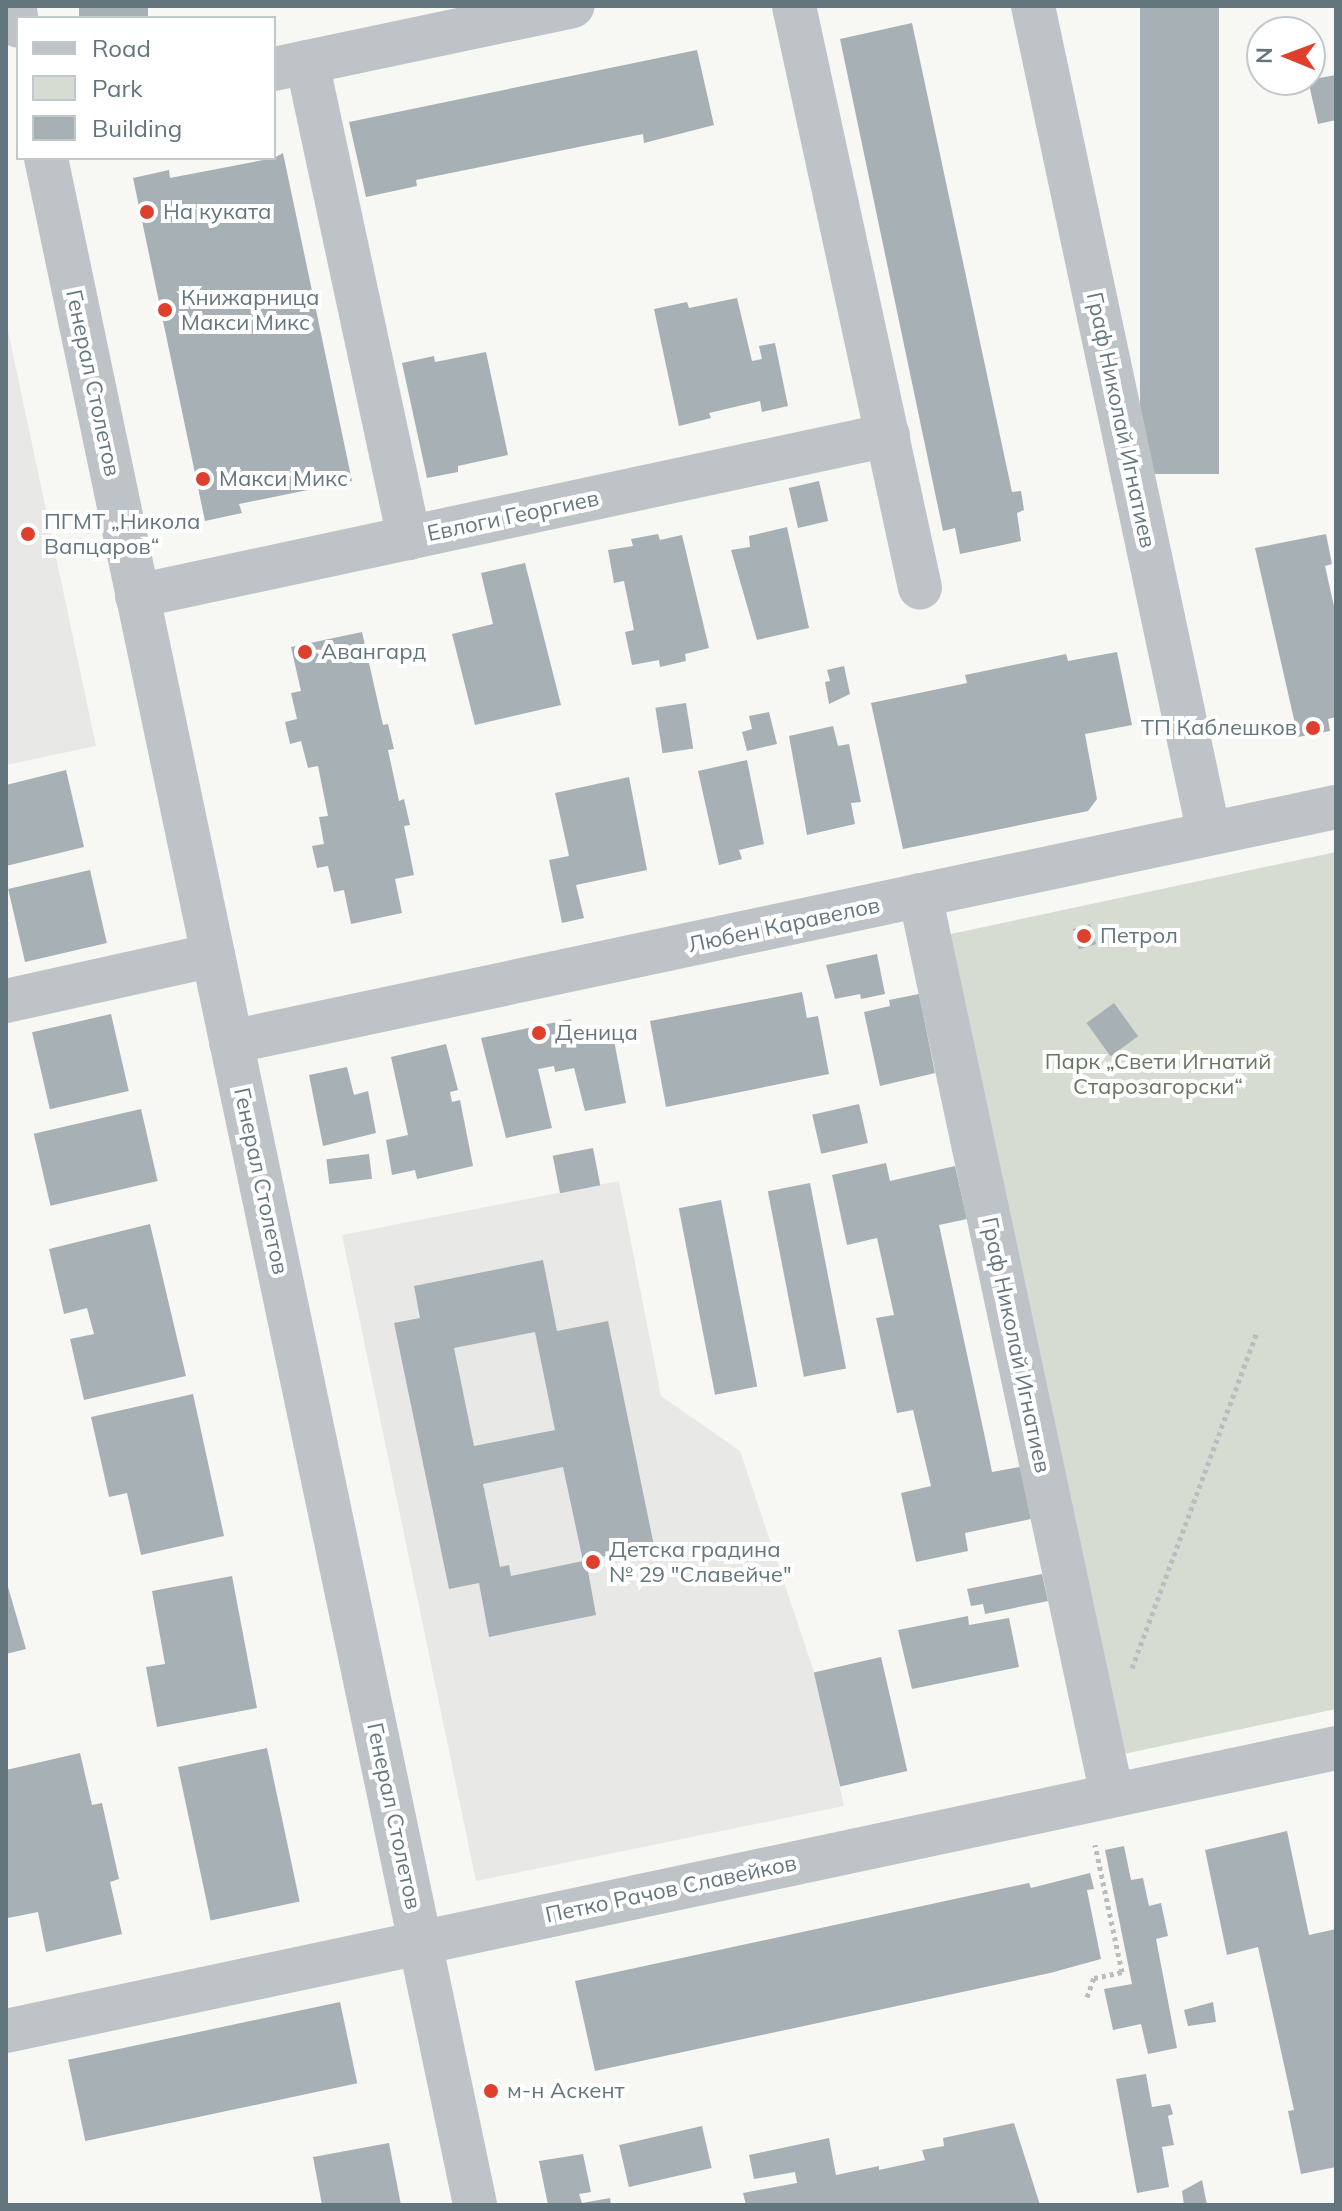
<!DOCTYPE html>
<meta charset="utf-8">
<style>
body{margin:0}
#map{position:relative;width:1342px;height:2211px;overflow:hidden;background:#f7f7f4;font-family:Mulish,sans-serif}
div>[style]{position:absolute}
[style*='--x']{left:calc(var(--x)*1px);top:calc(var(--y)*1px);width:calc(var(--w)*1px);rotate:calc(var(--a)*1deg)}
.built>*{inset:0;background:#e8e8e7}
.green>*{inset:0;background:#d7dcd3}
.building>*{inset:0;background:#a7b1b5;transform-origin:0 0}
.path>*{height:5px;margin-top:-2.5px;transform-origin:0;background:repeating-linear-gradient(90deg,#babdbf 0 4px,transparent 0 8px)}
.minor>*{height:44px;margin:-22px;padding:0 22px;transform-origin:22px;border-radius:22px;background:#bdc3c6}
.dots>*{width:22px;height:22px;translate:-50% -50%;box-sizing:border-box;border:4px solid #fff;border-radius:50%}
span{translate:-50% -50%;white-space:nowrap;text-align:center;line-height:1.15;-webkit-text-stroke:8px #fff;paint-order:stroke}
.poi-label{font-size:22px;color:#63767e}
.left{translate:0 -50%;text-align:left}
.right{translate:-100% -50%;text-align:right}
.street-label{font-size:22px;color:#63767e}
.park-label{font-size:22px;color:#687661}
.frame{position:absolute;inset:0;border:8px solid #63767e;pointer-events:none}
.legend{position:absolute;left:16px;top:16px;width:260px;height:144px;box-sizing:border-box;background:#fff;border:2px solid #c1c8cb;margin:0;padding:10px 14px;list-style:none;font-size:24px;color:#63767e}
.legend li{display:flex;align-items:center;gap:16px;height:40px}
.legend b{width:40px;border:2px solid #c1c8cb}
.north{position:absolute;left:1246px;top:16px;width:80px;height:80px;box-sizing:border-box;background:#fff;border:2px solid #c1c8cb;border-radius:50%;rotate:271deg;font-size:22px;font-weight:700;line-height:32px;text-align:center;color:#63767e}
.north::after{content:'';display:block;margin:auto;width:28px;height:36px;background:#de402d;clip-path:polygon(50% 0,100% 100%,50% 72%,0 100%)}
</style>
<div id="map">
<div class="built">
<i style="clip-path:polygon(6px 321px,96px 746px,6px 765px)"></i>
<i style="clip-path:polygon(619px 1181px,661px 1396px,740px 1451px,814px 1672px,844px 1806px,476px 1881px,342px 1235px)"></i>
</div>
<div class="green">
<i style="clip-path:polygon(1336px 852px,1336px 1709px,1119px 1755px,946px 935px)"></i>
</div>
<div class="building">
<i style="left:79px;top:6px;width:69px;height:12px"></i>
<i style="left:1140px;top:6px;width:79px;height:468px"></i>
<i style="clip-path:polygon(912px 23px,1012px 492px,1021px 491px,1024px 510px,1017px 513px,1021px 541px,960px 554px,955px 528px,943px 531px,840px 39px)"></i>
<i style="clip-path:polygon(697px 50px,714px 125px,644px 143px,643px 134px,416px 180px,417px 186px,366px 197px,349px 122px)"></i>
<i style="clip-path:polygon(1336px 75px,1336px 120px,1318px 124px,1308px 80px)"></i>
<i style="clip-path:polygon(283px 153px,352px 481px,239px 504px,242px 513px,205px 521px,133px 178px,169px 170px,170px 178px,274px 158px)"></i>
<i style="clip-path:polygon(737px 298px,752px 361px,762px 359px,759px 346px,775px 343px,788px 406px,762px 412px,760px 401px,709px 413px,711px 418px,679px 426px,654px 309px,687px 302px,689px 308px)"></i>
<i style="clip-path:polygon(486px 352px,508px 455px,458px 466px,458px 472px,427px 478px,402px 363px,434px 356px,435px 362px)"></i>
<i style="left:819px;top:481px;width:41px;height:31px;rotate:77deg"></i>
<i style="clip-path:polygon(787px 527px,809px 628px,757px 640px,731px 550px,750px 547px,749px 536px)"></i>
<i style="clip-path:polygon(658px 534px,660px 540px,682px 535px,709px 648px,685px 654px,686px 661px,660px 667px,659px 660px,632px 665px,625px 632px,634px 630px,624px 581px,614px 583px,608px 550px,633px 546px,631px 539px)"></i>
<i style="clip-path:polygon(1326px 534px,1332px 564px,1325px 566px,1336px 615px,1336px 717px,1328px 719px,1330px 731px,1298px 737px,1255px 548px)"></i>
<i style="clip-path:polygon(525px 563px,561px 705px,475px 725px,452px 634px,493px 624px,481px 573px)"></i>
<i style="clip-path:polygon(362px 632px,383px 725px,388px 724px,394px 749px,388px 750px,399px 801px,404px 799px,410px 825px,404px 826px,414px 875px,395px 879px,402px 913px,351px 924px,344px 890px,334px 892px,328px 866px,317px 868px,312px 846px,324px 844px,319px 817px,328px 816px,318px 766px,308px 768px,301px 741px,290px 744px,285px 722px,297px 719px,291px 693px,301px 691px,291px 647px)"></i>
<i style="clip-path:polygon(1117px 652px,1132px 725px,1085px 734px,1097px 799px,1088px 811px,903px 849px,871px 703px,967px 683px,965px 675px,1066px 654px,1068px 661px)"></i>
<i style="clip-path:polygon(844px 666px,850px 694px,829px 704px,825px 682px,830px 681px,827px 670px)"></i>
<i style="left:686px;top:703px;width:46px;height:31px;rotate:81deg"></i>
<i style="clip-path:polygon(769px 712px,777px 744px,747px 751px,742px 732px,752px 729px,749px 716px)"></i>
<i style="clip-path:polygon(833px 726px,838px 746px,849px 744px,861px 802px,851px 803px,855px 824px,807px 835px,789px 736px)"></i>
<i style="clip-path:polygon(747px 760px,764px 844px,739px 850px,742px 859px,719px 865px,698px 771px)"></i>
<i style="clip-path:polygon(66px 770px,84px 847px,6px 866px,6px 785px)"></i>
<i style="clip-path:polygon(629px 777px,647px 870px,576px 885px,584px 918px,562px 923px,549px 860px,569px 856px,555px 793px)"></i>
<i style="left:90px;top:870px;width:75px;height:84px;rotate:77deg"></i>
<i style="left:1090px;top:924px;width:21px;height:18px;rotate:73deg"></i>
<i style="clip-path:polygon(877px 954px,885px 994px,861px 999px,860px 994px,835px 999px,826px 965px)"></i>
<i style="clip-path:polygon(802px 992px,807px 1018px,818px 1016px,829px 1074px,666px 1107px,650px 1021px)"></i>
<i style="clip-path:polygon(919px 994px,935px 1073px,880px 1086px,864px 1012px,890px 1006px,889px 1000px)"></i>
<i style="left:1114px;top:1003px;width:41px;height:34px;rotate:54deg"></i>
<i style="left:111px;top:1014px;width:79px;height:81px;rotate:77deg"></i>
<i style="clip-path:polygon(571px 1019px,576px 1040px,612px 1030px,626px 1103px,585px 1111px,574px 1068px,555px 1072px,554px 1066px,538px 1069px,552px 1128px,506px 1138px,481px 1038px)"></i>
<i style="clip-path:polygon(446px 1044px,458px 1090px,450px 1092px,452px 1102px,460px 1100px,473px 1166px,417px 1179px,415px 1170px,392px 1175px,386px 1140px,408px 1135px,391px 1057px)"></i>
<i style="clip-path:polygon(347px 1067px,354px 1095px,368px 1091px,376px 1133px,323px 1146px,309px 1075px)"></i>
<i style="left:859px;top:1104px;width:40px;height:48px;rotate:77deg"></i>
<i style="left:141px;top:1109px;width:74px;height:110px;rotate:77deg"></i>
<i style="left:593px;top:1148px;width:38px;height:41px;rotate:79deg"></i>
<i style="left:369px;top:1154px;width:25px;height:43px;rotate:83deg"></i>
<i style="clip-path:polygon(886px 1163px,890px 1181px,955px 1166px,967px 1219px,939px 1225px,984px 1433px,992px 1472px,1020px 1467px,1031px 1519px,965px 1533px,968px 1551px,916px 1562px,901px 1493px,931px 1486px,913px 1410px,897px 1413px,876px 1318px,894px 1315px,877px 1238px,847px 1245px,832px 1175px)"></i>
<i style="left:810px;top:1183px;width:189px;height:43px;rotate:79deg"></i>
<i style="left:721px;top:1200px;width:190px;height:43px;rotate:79deg"></i>
<i style="clip-path:polygon(150px 1224px,186px 1376px,84px 1400px,70px 1339px,94px 1334px,87px 1308px,64px 1314px,49px 1249px)"></i>
<i style="clip-path:polygon(evenodd,543px 1260px,557px 1331px,608px 1321px,654px 1546px,586px 1560px,596px 1615px,489px 1637px,479px 1583px,449px 1589px,394px 1323px,420px 1318px,414px 1286px,543px 1260px,535px 1332px,555px 1430px,474px 1446px,454px 1348px,535px 1332px,543px 1260px,563px 1467px,583px 1561px,511px 1576px,509px 1565px,500px 1567px,483px 1484px,563px 1467px)"></i>
<i style="clip-path:polygon(193px 1394px,224px 1536px,141px 1555px,127px 1493px,109px 1497px,91px 1417px)"></i>
<i style="clip-path:polygon(1042px 1574px,1048px 1601px,985px 1614px,983px 1604px,971px 1606px,967px 1589px)"></i>
<i style="clip-path:polygon(232px 1576px,257px 1708px,157px 1727px,146px 1667px,165px 1664px,152px 1591px)"></i>
<i style="clip-path:polygon(6px 1580px,26px 1649px,6px 1654px)"></i>
<i style="clip-path:polygon(968px 1616px,969px 1625px,1009px 1618px,1019px 1667px,912px 1689px,898px 1630px)"></i>
<i style="left:881px;top:1657px;width:117px;height:69px;rotate:77deg"></i>
<i style="left:267px;top:1748px;width:157px;height:91px;rotate:78deg"></i>
<i style="clip-path:polygon(80px 1753px,92px 1805px,102px 1803px,119px 1879px,110px 1882px,122px 1934px,46px 1952px,38px 1912px,8px 1918px,6px 1907px,6px 1770px)"></i>
<i style="clip-path:polygon(1287px 1831px,1309px 1935px,1336px 1929px,1336px 2167px,1301px 2174px,1288px 2111px,1294px 2110px,1258px 1947px,1227px 1955px,1205px 1850px)"></i>
<i style="clip-path:polygon(1124px 1846px,1131px 1880px,1143px 1878px,1149px 1906px,1161px 1903px,1168px 1936px,1156px 1939px,1177px 2048px,1148px 2054px,1141px 2024px,1113px 2030px,1104px 1989px,1132px 1984px,1105px 1850px)"></i>
<i style="clip-path:polygon(1090px 1873px,1094px 1889px,1087px 1890px,1101px 1959px,1050px 1973px,595px 2071px,575px 1981px,1029px 1883px,1031px 1888px)"></i>
<i style="left:340px;top:2002px;width:83px;height:278px;rotate:78deg"></i>
<i style="clip-path:polygon(1213px 2002px,1216px 2022px,1188px 2026px,1184px 2010px)"></i>
<i style="clip-path:polygon(1146px 2074px,1152px 2107px,1170px 2104px,1173px 2114px,1168px 2116px,1174px 2145px,1162px 2147px,1169px 2187px,1137px 2193px,1116px 2079px)"></i>
<i style="clip-path:polygon(1014px 2123px,1040px 2205px,746px 2205px,743px 2193px,797px 2183px,795px 2172px,754px 2179px,749px 2155px,829px 2138px,836px 2175px,879px 2166px,879px 2170px,925px 2160px,922px 2150px,944px 2146px,943px 2138px)"></i>
<i style="left:702px;top:2126px;width:43px;height:85px;rotate:77deg"></i>
<i style="clip-path:polygon(389px 2143px,401px 2205px,322px 2205px,313px 2157px)"></i>
<i style="clip-path:polygon(583px 2154px,591px 2192px,579px 2194px,582px 2203px,610px 2198px,611px 2205px,548px 2205px,539px 2161px)"></i>
<i style="clip-path:polygon(1202px 2180px,1207px 2205px,1184px 2205px,1182px 2191px)"></i>
</div>
<div class="path">
<i style="--x:1132;--y:1668;--w:359;--a:-69.6"></i>
<i style="--x:1087;--y:1997;--w:20;--a:-70"></i>
<i style="--x:1094;--y:1978;--w:29;--a:-12"></i>
<i style="--x:1122;--y:1972;--w:130;--a:-102"></i>
</div>
<div class="minor">
<i style="--x:14;--y:6;--w:20;--a:79"></i>
<i style="--x:794;--y:6;--w:595;--a:77.78"></i>
<i style="--x:1033;--y:6;--w:846;--a:78"></i>
<i style="--x:307;--y:62;--w:487;--a:77.9"></i>
<i style="--x:274;--y:69;--w:305;--a:-11.9"></i>
<i style="--x:46;--y:158;--w:2091;--a:78.16"></i>
<i style="--x:137;--y:596;--w:768;--a:-12.1"></i>
<i style="--x:920;--y:895;--w:920;--a:77.96"></i>
<i style="--x:6;--y:1001;--w:212;--a:-12.5"></i>
<i style="--x:231;--y:1042;--w:1130;--a:-12.01"></i>
<i style="--x:6;--y:2031;--w:1360;--a:-12.01"></i>
</div>
<div class="dots">
<i style="left:147px;top:212px;background:#de402d"></i>
<i style="left:165px;top:310px;background:#de402d"></i>
<i style="left:203px;top:479px;background:#de402d"></i>
<i style="left:28px;top:534px;background:#de402d"></i>
<i style="left:305px;top:652px;background:#de402d"></i>
<i style="left:1313px;top:728px;background:#de402d"></i>
<i style="left:1084px;top:936px;background:#de402d"></i>
<i style="left:539px;top:1033px;background:#de402d"></i>
<i style="left:593px;top:1562px;background:#de402d"></i>
<i style="left:491px;top:2091px;background:#de402d"></i>
</div>
<div class="poi-label">
<span class="left" style="left:163px;top:212px">На куката</span>
<span class="left" style="left:181px;top:310px">Книжарница<br>Макси Микс</span>
<span class="left" style="left:219px;top:479px">Макси Микс</span>
<span class="left" style="left:44px;top:534px">ПГМТ „Никола<br>Вапцаров“</span>
<span class="left" style="left:321px;top:652px">Авангард</span>
<span class="right" style="left:1297px;top:728px">ТП Каблешков</span>
<span class="left" style="left:1100px;top:936px">Петрол</span>
<span class="left" style="left:555px;top:1033px">Деница</span>
<span class="left" style="left:609px;top:1562px">Детска градина<br>№ 29 "Славейче"</span>
<span class="left" style="left:507px;top:2091px">м-н Аскент</span>
</div>
<div class="street-label">
<span style="left:93px;top:383px;rotate:78deg">Генерал Столетов</span>
<span style="left:1121px;top:420px;rotate:78deg">Граф Николай Игнатиев</span>
<span style="left:513px;top:516px;rotate:-12deg">Евлоги Георгиев</span>
<span style="left:784px;top:925px;rotate:-12deg">Любен Каравелов</span>
<span style="left:261px;top:1181px;rotate:78deg">Генерал Столетов</span>
<span style="left:1016px;top:1345px;rotate:78deg">Граф Николай Игнатиев</span>
<span style="left:394px;top:1816px;rotate:78deg">Генерал Столетов</span>
<span style="left:671px;top:1889px;rotate:-12deg">Петко Рачов Славейков</span>
</div>
<div class="park-label">
<span style="left:1158px;top:1074px">Парк „Свети Игнатий<br>Старозагорски“</span>
</div>
<div class="frame"></div>
<ul class="legend">
<li><b style="height:10px;background:#bdc3c6"></b>Road</li>
<li><b style="height:22px;background:#d7dcd3"></b>Park</li>
<li><b style="height:22px;background:#a7b1b5"></b>Building</li>
</ul>
<div class="north">N</div>
</div>
